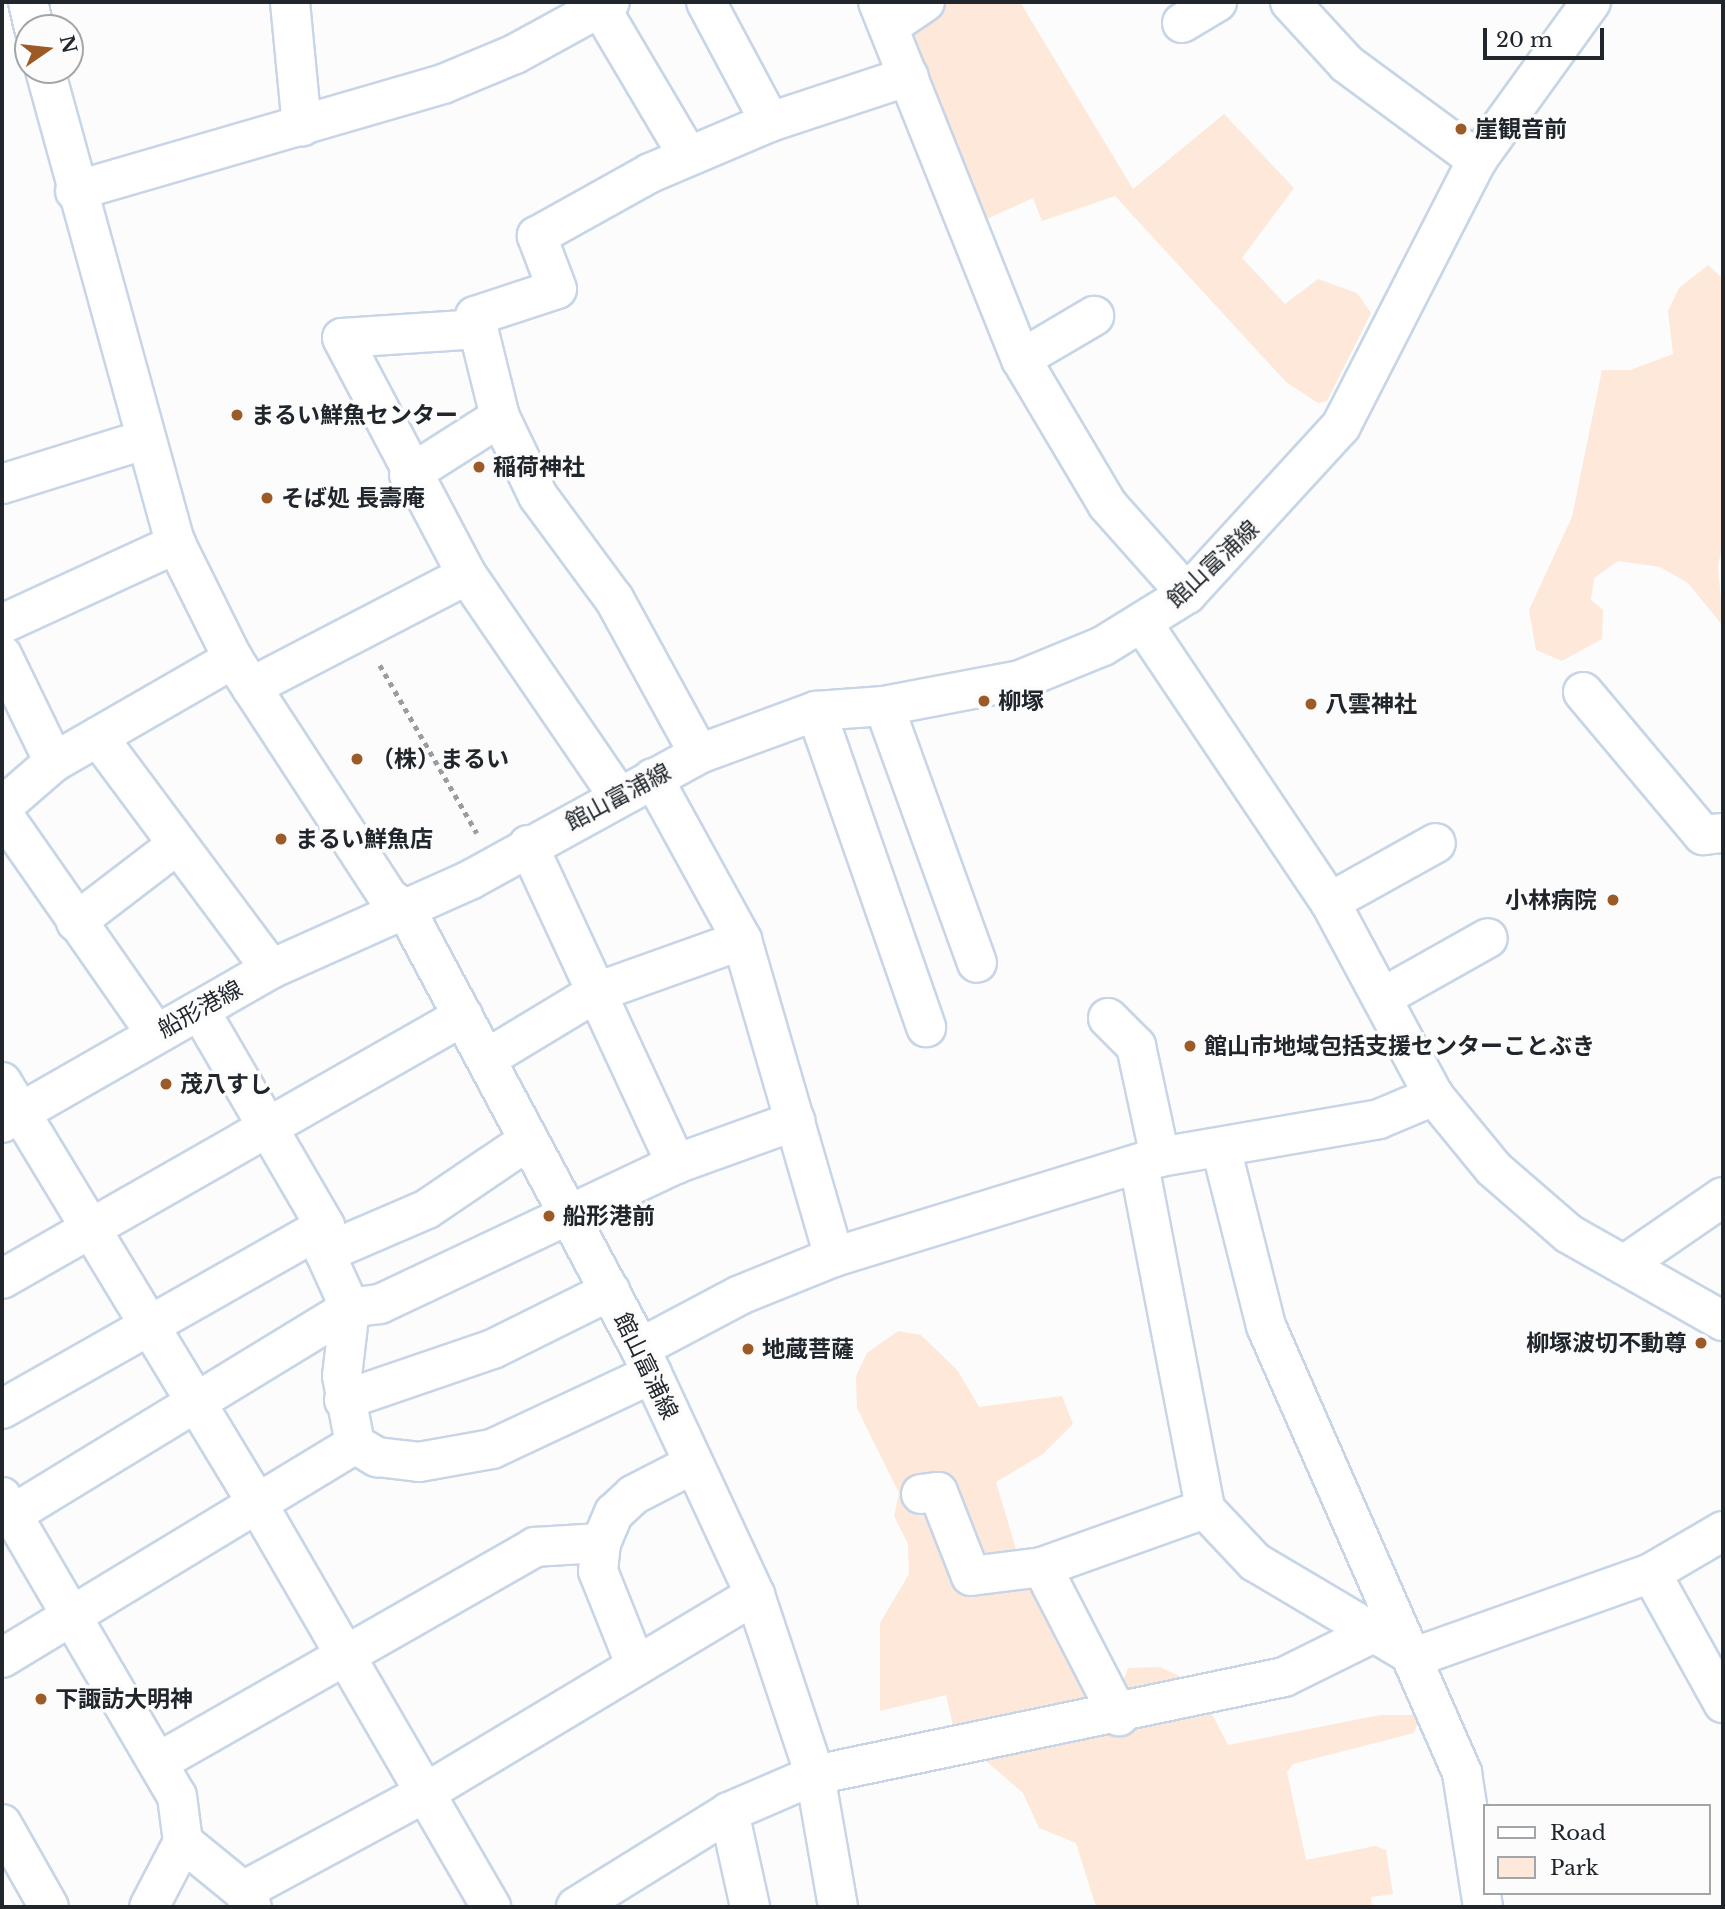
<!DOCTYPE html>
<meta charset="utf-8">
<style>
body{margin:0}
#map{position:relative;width:1725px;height:1909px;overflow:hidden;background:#fbfcfb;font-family:"Libre Baskerville","Noto Sans JP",serif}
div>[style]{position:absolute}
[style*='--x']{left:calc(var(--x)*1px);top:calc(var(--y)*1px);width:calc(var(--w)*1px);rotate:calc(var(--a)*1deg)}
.green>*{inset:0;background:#fee8da}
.path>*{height:4.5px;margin-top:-2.25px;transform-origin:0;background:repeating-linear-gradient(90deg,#9a9d9f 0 5px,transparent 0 10px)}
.roads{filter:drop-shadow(2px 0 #c7d5e7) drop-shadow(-2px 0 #c7d5e7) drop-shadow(0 2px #c7d5e7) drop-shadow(0 -2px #c7d5e7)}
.minor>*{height:38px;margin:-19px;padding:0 19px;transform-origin:19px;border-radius:19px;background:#fff}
.major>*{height:38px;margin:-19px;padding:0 19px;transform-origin:19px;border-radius:19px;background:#fff}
.dots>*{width:19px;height:19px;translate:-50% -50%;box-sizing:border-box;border:4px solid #fbfcfb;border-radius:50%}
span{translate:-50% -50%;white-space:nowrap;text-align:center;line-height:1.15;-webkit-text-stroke:7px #fbfcfb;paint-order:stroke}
.poi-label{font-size:23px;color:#20262c;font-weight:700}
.left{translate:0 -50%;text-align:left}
.right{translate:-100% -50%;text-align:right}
.street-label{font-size:23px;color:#20262c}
.frame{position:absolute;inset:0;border:4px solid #20262c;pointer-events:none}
.legend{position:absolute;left:1483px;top:1804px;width:228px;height:91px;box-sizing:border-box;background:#fbfcfb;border:2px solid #a3a6a8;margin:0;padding:9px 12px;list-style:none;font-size:21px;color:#20262c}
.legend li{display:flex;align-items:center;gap:14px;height:35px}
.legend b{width:35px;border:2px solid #a3a6a8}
.north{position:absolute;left:14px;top:14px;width:70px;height:70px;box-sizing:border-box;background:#fbfcfb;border:2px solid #a3a6a8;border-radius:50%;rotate:76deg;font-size:19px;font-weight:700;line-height:28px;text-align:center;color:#20262c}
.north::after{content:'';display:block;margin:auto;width:24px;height:32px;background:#9c5a27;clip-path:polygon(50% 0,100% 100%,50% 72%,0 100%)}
.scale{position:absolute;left:1483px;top:28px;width:121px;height:32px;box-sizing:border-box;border:4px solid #20262c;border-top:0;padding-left:9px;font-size:21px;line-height:24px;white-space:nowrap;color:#20262c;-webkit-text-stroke:5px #fbfcfb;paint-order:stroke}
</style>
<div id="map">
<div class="green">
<i style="clip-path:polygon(942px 2px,1020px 2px,1133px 189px,1224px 114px,1294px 188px,1242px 258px,1285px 304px,1318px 279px,1357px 293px,1371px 313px,1327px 401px,1318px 403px,1286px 382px,1115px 196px,1042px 221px,1033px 198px,980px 222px,902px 30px)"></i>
<i style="clip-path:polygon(1708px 265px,1723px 279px,1723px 542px,1718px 566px,1723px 626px,1688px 583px,1660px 567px,1618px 561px,1594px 578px,1591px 600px,1603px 610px,1602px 639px,1562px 661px,1536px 650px,1529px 610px,1572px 517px,1602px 370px,1630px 370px,1673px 354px,1668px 311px,1679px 288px)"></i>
<i style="clip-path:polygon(898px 1331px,921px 1335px,958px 1371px,979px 1407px,1062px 1396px,1073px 1424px,1043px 1454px,996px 1482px,1016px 1549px,1062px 1624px,1122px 1685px,1128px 1668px,1160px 1667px,1196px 1684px,1228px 1745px,1380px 1715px,1421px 1715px,1414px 1733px,1293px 1764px,1287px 1772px,1306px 1860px,1375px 1846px,1386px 1850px,1393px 1894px,1371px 1897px,1372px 1907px,1096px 1907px,1076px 1843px,1039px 1828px,1023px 1793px,955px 1734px,946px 1695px,880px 1711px,880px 1623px,909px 1574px,908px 1544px,894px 1516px,899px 1493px,857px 1408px,856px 1376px,867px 1353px)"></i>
</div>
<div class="path">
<i style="--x:380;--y:665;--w:194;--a:60"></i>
</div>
<div class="roads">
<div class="minor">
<i style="--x:28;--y:2;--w:27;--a:77"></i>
<i style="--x:290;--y:2;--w:125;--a:84.5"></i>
<i style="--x:597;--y:2;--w:177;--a:59.4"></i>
<i style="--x:706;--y:2;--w:136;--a:61.9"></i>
<i style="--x:878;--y:2;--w:385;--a:68.2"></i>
<i style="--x:1021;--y:359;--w:169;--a:59.3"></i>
<i style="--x:1107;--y:504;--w:120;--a:48.4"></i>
<i style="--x:1290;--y:2;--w:84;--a:47.4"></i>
<i style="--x:1347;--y:64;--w:162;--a:36.4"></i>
<i style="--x:1182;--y:23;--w:41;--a:-31"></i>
<i style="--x:891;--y:25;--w:41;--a:-34.1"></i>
<i style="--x:45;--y:70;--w:492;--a:74.6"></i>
<i style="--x:176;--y:544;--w:128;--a:63.6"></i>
<i style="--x:233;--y:659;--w:284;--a:56.9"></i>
<i style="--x:388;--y:897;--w:22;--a:36"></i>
<i style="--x:75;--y:191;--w:383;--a:-16.2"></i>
<i style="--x:443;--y:84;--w:78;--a:-22.6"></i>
<i style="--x:515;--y:54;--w:108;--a:-28.7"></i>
<i style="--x:479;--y:329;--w:137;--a:176.2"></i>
<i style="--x:342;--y:338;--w:268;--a:62.2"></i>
<i style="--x:467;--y:575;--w:269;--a:55.6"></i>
<i style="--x:1021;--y:359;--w:85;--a:-30.5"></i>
<i style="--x:409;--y:475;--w:108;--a:-32.5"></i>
<i style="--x:2;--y:484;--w:148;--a:-17.3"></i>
<i style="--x:2;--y:624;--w:192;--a:-24.7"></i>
<i style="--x:1143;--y:624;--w:335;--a:56.1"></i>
<i style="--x:1330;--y:902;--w:220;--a:61.8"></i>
<i style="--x:1434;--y:1096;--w:94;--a:50.6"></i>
<i style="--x:1494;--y:1169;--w:99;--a:40.9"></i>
<i style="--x:1569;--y:1234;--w:177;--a:29.5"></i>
<i style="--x:2;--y:655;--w:119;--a:64.1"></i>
<i style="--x:251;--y:687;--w:243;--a:-27.4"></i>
<i style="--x:1583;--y:692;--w:187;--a:50"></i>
<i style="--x:1703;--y:835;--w:20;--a:-6"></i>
<i style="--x:884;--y:706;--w:273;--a:70.1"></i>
<i style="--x:816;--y:711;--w:335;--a:70.8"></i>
<i style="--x:98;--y:737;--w:289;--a:53.3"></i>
<i style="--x:699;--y:754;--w:177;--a:-118.7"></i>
<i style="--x:614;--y:599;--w:128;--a:-126.4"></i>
<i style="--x:538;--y:496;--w:88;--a:-115.7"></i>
<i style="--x:500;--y:417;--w:104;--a:-103.9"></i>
<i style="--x:475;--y:316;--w:86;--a:-18.2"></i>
<i style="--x:557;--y:289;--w:57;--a:-110.7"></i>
<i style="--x:537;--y:236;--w:129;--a:-29.1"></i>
<i style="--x:650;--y:173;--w:130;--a:-23"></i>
<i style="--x:770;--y:122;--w:146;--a:-18.3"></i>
<i style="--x:653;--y:778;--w:185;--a:61.2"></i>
<i style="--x:742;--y:940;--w:330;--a:73.8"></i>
<i style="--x:2;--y:807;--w:69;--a:-40.9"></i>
<i style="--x:54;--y:762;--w:207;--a:-29.9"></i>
<i style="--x:2;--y:813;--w:269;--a:55.1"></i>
<i style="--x:528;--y:845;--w:352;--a:65.1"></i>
<i style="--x:1330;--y:902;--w:121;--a:-29.1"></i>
<i style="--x:76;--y:922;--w:128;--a:-37.4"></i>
<i style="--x:1383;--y:997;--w:120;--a:-29.3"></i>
<i style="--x:200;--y:1011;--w:249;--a:59.8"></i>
<i style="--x:325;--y:1226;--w:27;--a:90"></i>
<i style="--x:325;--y:1253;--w:60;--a:65.6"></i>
<i style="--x:350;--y:1308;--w:68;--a:96.7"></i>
<i style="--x:342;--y:1376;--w:69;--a:79.2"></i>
<i style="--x:355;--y:1444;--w:26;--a:31"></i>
<i style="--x:377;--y:1457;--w:42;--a:6.8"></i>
<i style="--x:419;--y:1462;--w:74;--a:-10.1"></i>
<i style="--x:492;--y:1449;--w:177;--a:-25.1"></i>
<i style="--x:1108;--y:1018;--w:40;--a:45"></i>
<i style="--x:1136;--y:1046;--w:114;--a:77.8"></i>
<i style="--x:486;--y:1059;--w:130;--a:-31.1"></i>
<i style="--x:597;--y:992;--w:154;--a:-19.7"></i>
<i style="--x:2;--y:1082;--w:492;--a:58.8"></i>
<i style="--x:257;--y:1503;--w:467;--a:59.9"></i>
<i style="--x:1221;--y:1148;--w:184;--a:75.8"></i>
<i style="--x:1266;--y:1326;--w:488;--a:66.3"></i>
<i style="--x:1462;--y:1773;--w:136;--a:81.1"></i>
<i style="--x:1139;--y:1165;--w:350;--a:79.1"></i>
<i style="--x:1205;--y:1509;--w:73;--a:46.7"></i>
<i style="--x:1255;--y:1562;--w:186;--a:30.7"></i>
<i style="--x:1415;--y:1657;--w:251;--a:-19.6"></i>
<i style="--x:1651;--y:1573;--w:83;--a:-30.3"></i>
<i style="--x:325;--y:1253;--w:111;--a:-23.3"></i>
<i style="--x:427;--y:1209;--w:123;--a:-34.1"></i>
<i style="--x:1624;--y:1265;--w:120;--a:-34.5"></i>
<i style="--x:2;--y:1279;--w:531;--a:-29.7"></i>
<i style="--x:640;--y:1348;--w:113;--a:-27.9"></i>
<i style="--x:740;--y:1295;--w:101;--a:-22"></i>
<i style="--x:834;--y:1257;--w:341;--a:-17.1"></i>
<i style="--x:1160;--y:1157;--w:222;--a:-9.8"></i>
<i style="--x:1379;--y:1119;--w:60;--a:-22.7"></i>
<i style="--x:344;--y:1400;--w:157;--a:-18.9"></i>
<i style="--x:493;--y:1349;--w:131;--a:-26.4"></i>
<i style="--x:2;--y:1409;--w:371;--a:-29.5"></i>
<i style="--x:921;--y:1494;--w:17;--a:-7"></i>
<i style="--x:938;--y:1492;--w:90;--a:68.6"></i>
<i style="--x:971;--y:1576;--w:72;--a:-7.2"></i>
<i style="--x:1042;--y:1567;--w:173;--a:-19.6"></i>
<i style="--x:2;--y:1497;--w:346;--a:59.7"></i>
<i style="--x:177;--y:1796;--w:46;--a:82.6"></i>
<i style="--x:183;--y:1842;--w:73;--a:117.6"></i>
<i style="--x:13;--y:1514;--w:395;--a:-31.4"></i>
<i style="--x:350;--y:1308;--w:30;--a:-8"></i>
<i style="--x:380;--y:1304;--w:327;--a:-25.3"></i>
<i style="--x:676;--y:1164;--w:127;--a:-19.9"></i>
<i style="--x:1042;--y:1567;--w:168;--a:62.7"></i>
<i style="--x:1651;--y:1573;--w:149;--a:61"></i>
<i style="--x:2;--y:1658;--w:413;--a:-31.2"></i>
<i style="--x:636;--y:1666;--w:102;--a:-111.8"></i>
<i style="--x:598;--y:1571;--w:28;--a:-84"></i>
<i style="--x:601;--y:1543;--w:33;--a:-67"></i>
<i style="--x:614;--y:1513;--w:26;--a:-43"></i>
<i style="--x:633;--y:1495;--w:68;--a:-27.3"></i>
<i style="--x:162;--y:1760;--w:430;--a:-29.7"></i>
<i style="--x:535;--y:1547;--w:66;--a:-3.5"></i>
<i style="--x:729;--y:1812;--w:97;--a:77.5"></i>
<i style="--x:2;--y:1824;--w:95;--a:60.5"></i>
<i style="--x:183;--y:1842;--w:77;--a:39.2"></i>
<i style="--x:243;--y:1891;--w:18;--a:61"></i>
<i style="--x:243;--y:1891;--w:207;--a:-28.3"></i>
<i style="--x:425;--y:1793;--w:385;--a:-31"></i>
<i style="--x:576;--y:1907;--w:180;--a:-31.8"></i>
<i style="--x:729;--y:1812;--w:94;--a:-23.3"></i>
<i style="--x:815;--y:1775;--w:479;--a:-11.8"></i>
<i style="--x:1284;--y:1677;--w:102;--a:-26.3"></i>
</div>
<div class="major">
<i style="--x:406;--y:910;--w:497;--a:61.9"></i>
<i style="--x:640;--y:1348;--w:272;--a:65"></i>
<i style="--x:755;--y:1595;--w:190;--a:71.6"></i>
<i style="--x:815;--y:1775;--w:134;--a:80.1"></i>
<i style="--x:2;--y:1123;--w:310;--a:-29.8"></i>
<i style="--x:271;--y:969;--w:218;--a:-24.1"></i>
<i style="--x:470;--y:880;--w:261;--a:-28.8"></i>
<i style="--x:699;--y:754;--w:125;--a:-20.2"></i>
<i style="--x:816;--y:711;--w:68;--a:-4.2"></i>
<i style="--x:884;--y:706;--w:138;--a:-10.8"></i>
<i style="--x:1020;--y:680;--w:90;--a:-22.3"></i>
<i style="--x:1103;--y:646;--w:99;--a:-31.8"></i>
<i style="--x:1187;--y:594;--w:228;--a:-47.5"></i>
<i style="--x:1341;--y:426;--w:299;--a:-62.9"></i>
<i style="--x:1477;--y:160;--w:195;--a:-54.2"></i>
</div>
</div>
<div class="dots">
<i style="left:1461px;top:129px;background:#9c5a27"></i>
<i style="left:237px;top:415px;background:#9c5a27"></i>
<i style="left:479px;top:467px;background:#9c5a27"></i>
<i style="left:267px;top:498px;background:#9c5a27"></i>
<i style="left:984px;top:701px;background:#9c5a27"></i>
<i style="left:1311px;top:704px;background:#9c5a27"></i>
<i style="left:357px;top:759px;background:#9c5a27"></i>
<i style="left:281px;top:839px;background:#9c5a27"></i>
<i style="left:1613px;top:900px;background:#9c5a27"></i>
<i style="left:1190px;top:1046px;background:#9c5a27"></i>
<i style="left:166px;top:1084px;background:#9c5a27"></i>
<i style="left:549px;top:1216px;background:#9c5a27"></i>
<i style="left:1701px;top:1343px;background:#9c5a27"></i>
<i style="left:748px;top:1349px;background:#9c5a27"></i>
<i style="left:41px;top:1699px;background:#9c5a27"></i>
</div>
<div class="poi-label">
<span class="left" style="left:1475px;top:129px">崖観音前</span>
<span class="left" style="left:251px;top:415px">まるい鮮魚センター</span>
<span class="left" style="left:493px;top:467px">稲荷神社</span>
<span class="left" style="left:281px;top:498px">そば処 長壽庵</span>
<span class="left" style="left:998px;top:701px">柳塚</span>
<span class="left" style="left:1325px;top:704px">八雲神社</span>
<span class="left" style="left:371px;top:759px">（株）まるい</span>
<span class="left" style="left:295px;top:839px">まるい鮮魚店</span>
<span class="right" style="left:1597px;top:900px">小林病院</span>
<span class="left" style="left:1204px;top:1046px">館山市地域包括支援センターことぶき</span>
<span class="left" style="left:180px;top:1084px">茂八すし</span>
<span class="left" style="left:563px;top:1216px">船形港前</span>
<span class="right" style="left:1687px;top:1343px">柳塚波切不動尊</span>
<span class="left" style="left:762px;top:1349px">地蔵菩薩</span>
<span class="left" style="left:55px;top:1699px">下諏訪大明神</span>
</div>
<div class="street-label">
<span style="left:1213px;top:564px;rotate:-43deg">館山富浦線</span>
<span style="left:618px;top:797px;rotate:-28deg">館山富浦線</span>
<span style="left:200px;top:1009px;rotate:-29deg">船形港線</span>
<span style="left:646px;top:1366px;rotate:64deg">館山富浦線</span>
</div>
<div class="frame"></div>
<ul class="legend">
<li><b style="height:9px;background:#fff"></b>Road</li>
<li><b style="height:19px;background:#fee8da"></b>Park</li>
</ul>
<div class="north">N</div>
<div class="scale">20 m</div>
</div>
